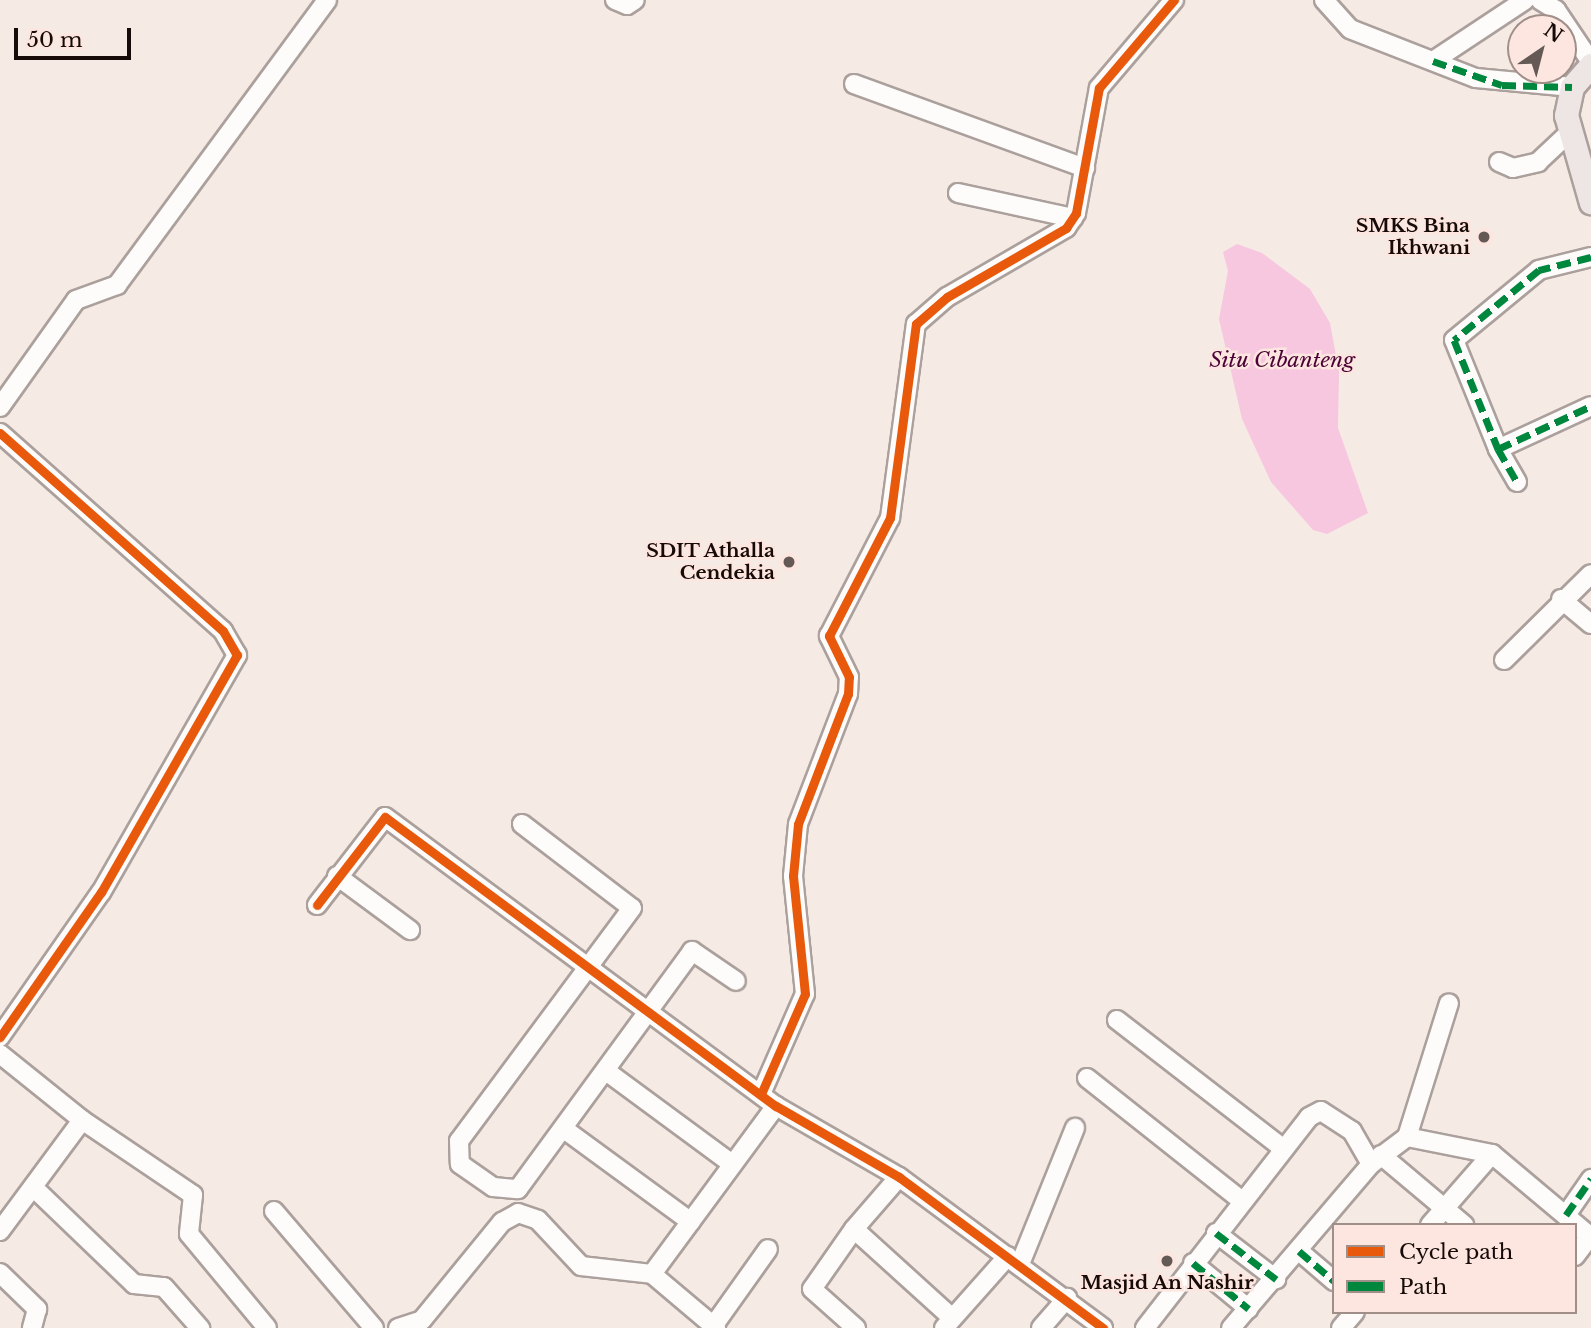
<!DOCTYPE html>
<style>
body{margin:0}
#map{position:relative;width:1591px;height:1328px;overflow:hidden;background:#f6eae5;font-family:"Libre Baskerville",serif}
div>[style]{position:absolute}
[style*='--x']{left:calc(var(--x)*1px);top:calc(var(--y)*1px);width:calc(var(--w)*1px);rotate:calc(var(--a)*1deg)}
.water>*{inset:0;background:#f7c7df}
.roads{filter:drop-shadow(2px 0 #aba09c) drop-shadow(-2px 0 #aba09c) drop-shadow(0 2px #aba09c) drop-shadow(0 -2px #aba09c)}
.minor>*{height:18px;margin:-9px;padding:0 9px;transform-origin:9px;border-radius:9px;background:#fefcfb}
.major>*{height:23px;margin:-11.5px;padding:0 11.5px;transform-origin:11.5px;border-radius:11.5px;background:#eee5e5}
.quiet>*{height:7px;margin-top:-3.5px;transform-origin:0;background:repeating-linear-gradient(90deg,#00873e 0 14px,transparent 0 21px)}
.cycleway>*{height:9px;margin:-4.5px;padding:0 4.5px;transform-origin:4.5px;border-radius:4.5px;background:#e8590c}
.dots>*{width:19px;height:19px;translate:-50% -50%;box-sizing:border-box;border:4px solid #fce6df;border-radius:50%}
span{translate:-50% -50%;white-space:nowrap;text-align:center;line-height:1.15;-webkit-text-stroke:5px #fce6df;paint-order:stroke}
.poi-label{font-size:19px;color:#160b08;font-weight:700}
.right{translate:-100% -50%;text-align:right}
.water-label{font-size:21px;color:#4c0237;font-style:italic}
.legend{position:absolute;left:1332px;top:1223px;width:245px;height:91px;box-sizing:border-box;background:#fce6df;border:2px solid #a08e89;margin:0;padding:9px 12px;list-style:none;font-size:21px;color:#160b08}
.legend li{display:flex;align-items:center;gap:14px;height:35px}
.legend b{width:35px;border:2px solid #a08e89}
.north{position:absolute;left:1507px;top:14px;width:70px;height:70px;box-sizing:border-box;background:#fce6df;border:2px solid #a08e89;border-radius:50%;rotate:35deg;font-size:19px;font-weight:700;line-height:28px;text-align:center;color:#160b08}
.north::after{content:'';display:block;margin:auto;width:24px;height:32px;background:#645955;clip-path:polygon(50% 0,100% 100%,50% 72%,0 100%)}
.scale{position:absolute;left:14px;top:28px;width:117px;height:32px;box-sizing:border-box;border:4px solid #160b08;border-top:0;padding-left:9px;font-size:21px;line-height:24px;white-space:nowrap;color:#160b08;-webkit-text-stroke:5px #fce6df;paint-order:stroke}
</style>
<div id="map">
<div class="water">
<i style="clip-path:polygon(1237px 244px,1262px 253px,1310px 289px,1330px 323px,1339px 372px,1338px 428px,1368px 513px,1327px 534px,1313px 530px,1271px 482px,1242px 419px,1219px 319px,1228px 271px,1223px 252px)"></i>
</div>
<div class="roads">
<div class="minor">
<i style="--x:615;--y:0;--w:13;--a:23"></i>
<i style="--x:627;--y:5;--w:9;--a:-32"></i>
<i style="--x:1324;--y:0;--w:39;--a:48"></i>
<i style="--x:1350;--y:29;--w:135;--a:21.3"></i>
<i style="--x:1476;--y:78;--w:96;--a:5.4"></i>
<i style="--x:1540;--y:0;--w:19;--a:32"></i>
<i style="--x:1556;--y:10;--w:63;--a:56.1"></i>
<i style="--x:1433;--y:61;--w:110;--a:-33.5"></i>
<i style="--x:854;--y:84;--w:246;--a:20"></i>
<i style="--x:1499;--y:162;--w:15;--a:23"></i>
<i style="--x:1513;--y:168;--w:26;--a:-13"></i>
<i style="--x:1538;--y:162;--w:42;--a:-43.1"></i>
<i style="--x:958;--y:193;--w:118;--a:12.3"></i>
<i style="--x:1591;--y:257;--w:54;--a:166"></i>
<i style="--x:1539;--y:270;--w:110;--a:140.5"></i>
<i style="--x:1454;--y:340;--w:118;--a:68"></i>
<i style="--x:1498;--y:449;--w:102;--a:-24.8"></i>
<i style="--x:0;--y:407;--w:131;--a:-54.6"></i>
<i style="--x:76;--y:300;--w:44;--a:-20.1"></i>
<i style="--x:117;--y:285;--w:354;--a:-53.6"></i>
<i style="--x:0;--y:433;--w:298;--a:41.6"></i>
<i style="--x:223;--y:631;--w:28;--a:60"></i>
<i style="--x:237;--y:655;--w:273;--a:119.8"></i>
<i style="--x:101;--y:892;--w:177;--a:124.9"></i>
<i style="--x:1498;--y:449;--w:38;--a:60"></i>
<i style="--x:1561;--y:599;--w:39;--a:40"></i>
<i style="--x:1504;--y:660;--w:122;--a:-44.7"></i>
<i style="--x:522;--y:824;--w:138;--a:37.4"></i>
<i style="--x:632;--y:908;--w:290;--a:126.6"></i>
<i style="--x:459;--y:1141;--w:23;--a:88"></i>
<i style="--x:460;--y:1164;--w:40;--a:34.9"></i>
<i style="--x:493;--y:1187;--w:25;--a:5"></i>
<i style="--x:518;--y:1189;--w:295;--a:-53.8"></i>
<i style="--x:692;--y:951;--w:53;--a:34.3"></i>
<i style="--x:337;--y:876;--w:91;--a:36.5"></i>
<i style="--x:317;--y:905;--w:111;--a:-52.3"></i>
<i style="--x:385;--y:817;--w:486;--a:36.5"></i>
<i style="--x:776;--y:1106;--w:142;--a:30"></i>
<i style="--x:899;--y:1177;--w:254;--a:36.5"></i>
<i style="--x:1117;--y:1020;--w:211;--a:37.7"></i>
<i style="--x:0;--y:1054;--w:105;--a:38.8"></i>
<i style="--x:606;--y:1071;--w:155;--a:36.4"></i>
<i style="--x:1087;--y:1078;--w:198;--a:38.4"></i>
<i style="--x:761;--y:1094;--w:109;--a:-66.3"></i>
<i style="--x:805;--y:994;--w:119;--a:-95.8"></i>
<i style="--x:793;--y:876;--w:52;--a:-84.5"></i>
<i style="--x:798;--y:824;--w:139;--a:-69"></i>
<i style="--x:848;--y:694;--w:17;--a:-87"></i>
<i style="--x:849;--y:677;--w:46;--a:-116"></i>
<i style="--x:829;--y:636;--w:133;--a:-62.7"></i>
<i style="--x:890;--y:518;--w:196;--a:-82.4"></i>
<i style="--x:916;--y:324;--w:41;--a:-41.1"></i>
<i style="--x:947;--y:297;--w:138;--a:-30.1"></i>
<i style="--x:1066;--y:228;--w:18;--a:-56"></i>
<i style="--x:1076;--y:213;--w:127;--a:-79.6"></i>
<i style="--x:1099;--y:88;--w:116;--a:-49.6"></i>
<i style="--x:564;--y:1129;--w:157;--a:36.2"></i>
<i style="--x:1407;--y:1137;--w:140;--a:-72.6"></i>
<i style="--x:1381;--y:1155;--w:109;--a:40.1"></i>
<i style="--x:899;--y:1177;--w:69;--a:130.9"></i>
<i style="--x:854;--y:1229;--w:132;--a:42.2"></i>
<i style="--x:33;--y:1187;--w:140;--a:43.8"></i>
<i style="--x:134;--y:1284;--w:30;--a:6"></i>
<i style="--x:164;--y:1287;--w:55;--a:48.7"></i>
<i style="--x:274;--y:1211;--w:154;--a:49.5"></i>
<i style="--x:1566;--y:1215;--w:44;--a:-55.2"></i>
<i style="--x:1430;--y:1225;--w:94;--a:-48.9"></i>
<i style="--x:854;--y:1229;--w:73;--a:125"></i>
<i style="--x:812;--y:1289;--w:59;--a:41.6"></i>
<i style="--x:0;--y:1231;--w:138;--a:-53.5"></i>
<i style="--x:82;--y:1120;--w:134;--a:34"></i>
<i style="--x:193;--y:1195;--w:39;--a:96"></i>
<i style="--x:189;--y:1234;--w:122;--a:50.3"></i>
<i style="--x:1216;--y:1233;--w:76;--a:37.5"></i>
<i style="--x:1299;--y:1251;--w:46;--a:40.6"></i>
<i style="--x:1575;--y:1256;--w:25;--a:-53"></i>
<i style="--x:1193;--y:1263;--w:72;--a:39.4"></i>
<i style="--x:1020;--y:1264;--w:147;--a:-68"></i>
<i style="--x:0;--y:1273;--w:52;--a:44.2"></i>
<i style="--x:37;--y:1309;--w:20;--a:105"></i>
<i style="--x:652;--y:1274;--w:209;--a:-53.6"></i>
<i style="--x:714;--y:1325;--w:93;--a:-54.6"></i>
<i style="--x:398;--y:1328;--w:25;--a:-18"></i>
<i style="--x:422;--y:1320;--w:127;--a:-50.8"></i>
<i style="--x:502;--y:1222;--w:18;--a:-29"></i>
<i style="--x:518;--y:1213;--w:21;--a:19"></i>
<i style="--x:538;--y:1220;--w:63;--a:46.9"></i>
<i style="--x:581;--y:1266;--w:71;--a:6.4"></i>
<i style="--x:652;--y:1274;--w:84;--a:40.2"></i>
<i style="--x:944;--y:1328;--w:96;--a:-48.4"></i>
<i style="--x:1041;--y:1328;--w:40;--a:-49"></i>
<i style="--x:1145;--y:1328;--w:267;--a:-52.1"></i>
<i style="--x:1309;--y:1117;--w:13;--a:-27"></i>
<i style="--x:1321;--y:1111;--w:37;--a:33"></i>
<i style="--x:1352;--y:1131;--w:38;--a:60"></i>
<i style="--x:1231;--y:1328;--w:216;--a:-49.5"></i>
<i style="--x:1371;--y:1164;--w:45;--a:-36.9"></i>
<i style="--x:1407;--y:1137;--w:87;--a:11.3"></i>
<i style="--x:1492;--y:1154;--w:129;--a:40"></i>
<i style="--x:1341;--y:1328;--w:21;--a:-49"></i>
</div>
<div class="major">
<i style="--x:1591;--y:65;--w:29;--a:131"></i>
<i style="--x:1572;--y:87;--w:29;--a:102"></i>
<i style="--x:1566;--y:115;--w:91;--a:74.1"></i>
</div>
</div>
<div class="quiet">
<i style="--x:1433;--y:61;--w:73;--a:19.2"></i>
<i style="--x:1502;--y:85;--w:70;--a:1.6"></i>
<i style="--x:1591;--y:257;--w:54;--a:166"></i>
<i style="--x:1539;--y:270;--w:110;--a:140.5"></i>
<i style="--x:1454;--y:340;--w:118;--a:68"></i>
<i style="--x:1498;--y:449;--w:102;--a:-24.8"></i>
<i style="--x:1498;--y:449;--w:38;--a:60"></i>
<i style="--x:1566;--y:1215;--w:44;--a:-55.2"></i>
<i style="--x:1216;--y:1233;--w:76;--a:37.5"></i>
<i style="--x:1299;--y:1251;--w:46;--a:40.6"></i>
<i style="--x:1193;--y:1263;--w:72;--a:39.4"></i>
</div>
<div class="cycleway">
<i style="--x:0;--y:433;--w:298;--a:41.6"></i>
<i style="--x:223;--y:631;--w:28;--a:60"></i>
<i style="--x:237;--y:655;--w:273;--a:119.8"></i>
<i style="--x:101;--y:892;--w:177;--a:124.9"></i>
<i style="--x:317;--y:905;--w:111;--a:-52.3"></i>
<i style="--x:385;--y:817;--w:486;--a:36.5"></i>
<i style="--x:776;--y:1106;--w:142;--a:30"></i>
<i style="--x:899;--y:1177;--w:254;--a:36.5"></i>
<i style="--x:761;--y:1094;--w:109;--a:-66.3"></i>
<i style="--x:805;--y:994;--w:119;--a:-95.8"></i>
<i style="--x:793;--y:876;--w:52;--a:-84.5"></i>
<i style="--x:798;--y:824;--w:139;--a:-69"></i>
<i style="--x:848;--y:694;--w:17;--a:-87"></i>
<i style="--x:849;--y:677;--w:46;--a:-116"></i>
<i style="--x:829;--y:636;--w:133;--a:-62.7"></i>
<i style="--x:890;--y:518;--w:196;--a:-82.4"></i>
<i style="--x:916;--y:324;--w:41;--a:-41.1"></i>
<i style="--x:947;--y:297;--w:138;--a:-30.1"></i>
<i style="--x:1066;--y:228;--w:18;--a:-56"></i>
<i style="--x:1076;--y:213;--w:127;--a:-79.6"></i>
<i style="--x:1099;--y:88;--w:116;--a:-49.6"></i>
</div>
<div class="dots">
<i style="left:1484px;top:237px;background:#645955"></i>
<i style="left:789px;top:562px;background:#645955"></i>
<i style="left:1167px;top:1261px;background:#645955"></i>
</div>
<div class="poi-label">
<span class="right" style="left:1470px;top:237px">SMKS Bina<br>Ikhwani</span>
<span class="right" style="left:775px;top:562px">SDIT Athalla<br>Cendekia</span>
<span style="left:1167px;top:1283px">Masjid An Nashir</span>
</div>
<div class="water-label">
<span style="left:1282px;top:360px">Situ Cibanteng</span>
</div>
<ul class="legend">
<li><b style="height:9px;background:#e8590c"></b>Cycle path</li>
<li><b style="height:9px;background:#00873e"></b>Path</li>
</ul>
<div class="north">N</div>
<div class="scale">50 m</div>
</div>
